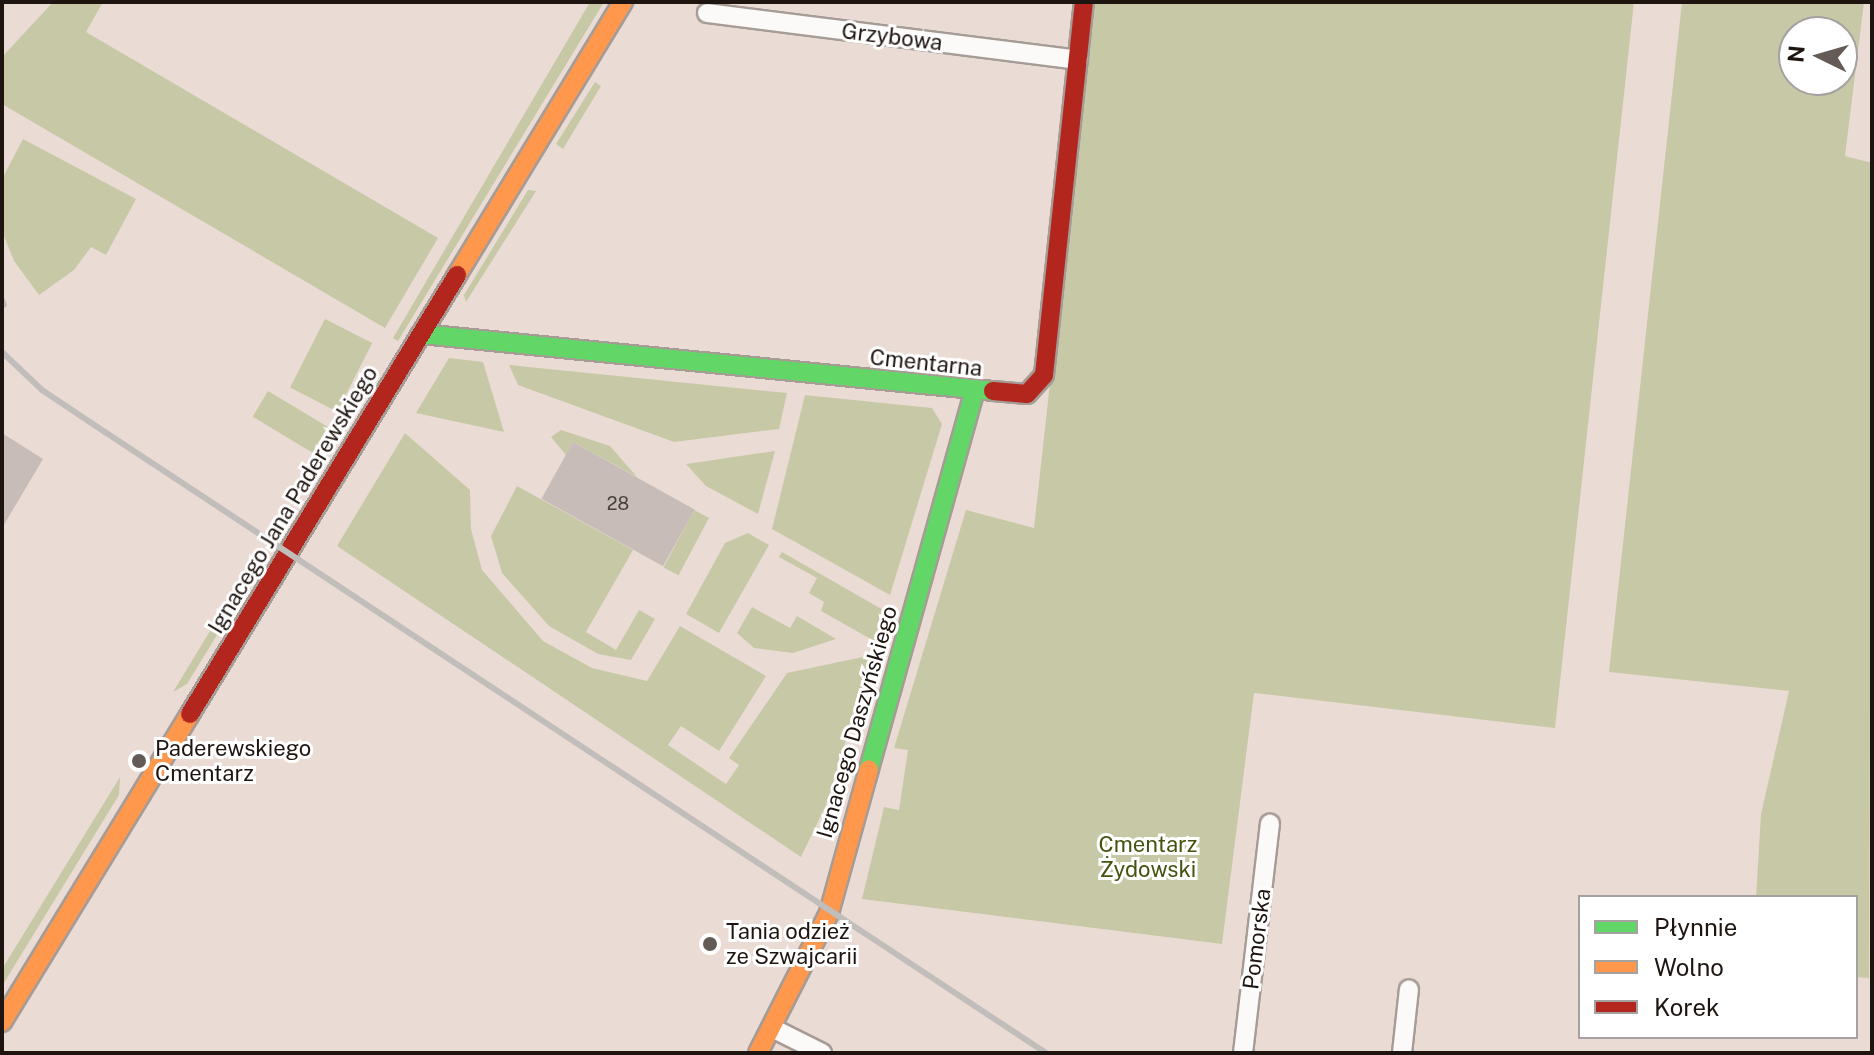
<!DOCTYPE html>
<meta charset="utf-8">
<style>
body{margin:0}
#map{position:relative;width:1874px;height:1055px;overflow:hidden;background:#eadcd5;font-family:"Public Sans",sans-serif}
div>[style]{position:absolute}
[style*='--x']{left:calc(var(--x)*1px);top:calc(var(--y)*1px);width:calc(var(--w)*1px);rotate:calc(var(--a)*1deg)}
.green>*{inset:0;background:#c7c9a6;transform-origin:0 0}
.building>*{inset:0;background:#c7bcb7;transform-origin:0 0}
.roads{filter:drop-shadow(2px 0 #a69c96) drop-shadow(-2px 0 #a69c96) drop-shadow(0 2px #a69c96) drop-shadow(0 -2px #a69c96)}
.street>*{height:18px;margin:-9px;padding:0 9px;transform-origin:9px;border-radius:9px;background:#fcfaf9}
.fast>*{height:18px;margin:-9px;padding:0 9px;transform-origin:9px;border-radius:9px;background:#63d668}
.slow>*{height:18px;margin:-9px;padding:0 9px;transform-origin:9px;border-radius:9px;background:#ff974d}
.jam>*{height:18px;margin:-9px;padding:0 9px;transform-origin:9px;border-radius:9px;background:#b3261e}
.rail>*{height:6px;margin:-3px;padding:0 3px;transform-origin:3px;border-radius:3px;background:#c0bdbb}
.dots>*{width:22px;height:22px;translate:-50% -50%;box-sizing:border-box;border:4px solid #fff;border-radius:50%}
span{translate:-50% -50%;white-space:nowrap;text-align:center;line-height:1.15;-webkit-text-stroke:6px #fff;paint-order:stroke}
.number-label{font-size:18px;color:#483f3a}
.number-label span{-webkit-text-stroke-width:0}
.street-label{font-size:22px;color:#1e1511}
.poi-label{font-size:22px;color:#1e1511}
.left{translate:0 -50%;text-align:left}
.park-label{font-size:22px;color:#455310}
.frame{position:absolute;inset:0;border:4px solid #1e1511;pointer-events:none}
.legend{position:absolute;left:1578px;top:895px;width:280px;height:144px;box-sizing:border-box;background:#fff;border:2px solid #a5a1a0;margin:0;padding:10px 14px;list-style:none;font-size:24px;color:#1e1511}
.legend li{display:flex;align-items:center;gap:16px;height:40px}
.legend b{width:40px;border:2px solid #a5a1a0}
.north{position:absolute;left:1778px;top:16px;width:80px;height:80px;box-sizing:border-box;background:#fff;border:2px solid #a5a1a0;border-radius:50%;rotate:275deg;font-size:22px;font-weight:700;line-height:32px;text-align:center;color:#1e1511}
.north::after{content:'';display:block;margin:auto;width:28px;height:36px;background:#655b56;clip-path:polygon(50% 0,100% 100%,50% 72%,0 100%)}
</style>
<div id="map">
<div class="green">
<i style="clip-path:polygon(53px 2px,103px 2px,86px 32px,438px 238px,385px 328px,2px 104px,2px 57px)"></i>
<i style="clip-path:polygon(590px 2px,604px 2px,398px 341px,393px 338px)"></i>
<i style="clip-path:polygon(1092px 2px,1634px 2px,1555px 728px,1254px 693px,1222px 944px,862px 899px,884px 807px,899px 810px,908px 750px,894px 748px,966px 510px,1034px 528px)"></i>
<i style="clip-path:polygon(evenodd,1682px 2px,1864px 2px,1845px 156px,1872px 163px,1869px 978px,1856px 977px,1856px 897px,1756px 897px,1761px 814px,1789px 691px,1609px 672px,1682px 2px,1794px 32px,1842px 32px,1842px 80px,1794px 80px,1794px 32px)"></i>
<i style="clip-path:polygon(595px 82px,601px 86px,563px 149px,556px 144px)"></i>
<i style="clip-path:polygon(23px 139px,136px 199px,106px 255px,91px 247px,74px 270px,39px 295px,14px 261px,2px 231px,2px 179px)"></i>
<i style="clip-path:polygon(528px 190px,536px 191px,466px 302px,464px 295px)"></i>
<i style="left:325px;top:319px;width:53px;height:77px;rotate:27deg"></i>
<i style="clip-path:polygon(449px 358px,483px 362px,504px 432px,416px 413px)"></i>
<i style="clip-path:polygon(509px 365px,787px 393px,779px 429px,674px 442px,518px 385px)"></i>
<i style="left:268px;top:391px;width:70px;height:30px;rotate:31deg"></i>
<i style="clip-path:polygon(805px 395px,932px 408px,942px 424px,890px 595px,772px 529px)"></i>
<i style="clip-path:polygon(561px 430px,610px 446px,637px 477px,573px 442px,566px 455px,551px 437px)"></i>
<i style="clip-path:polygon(405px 433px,470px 490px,471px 529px,482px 570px,543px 641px,592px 668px,647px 681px,680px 626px,766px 676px,719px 751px,681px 726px,668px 745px,726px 784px,739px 765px,729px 758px,787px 673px,872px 655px,826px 805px,801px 857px,337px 546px)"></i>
<i style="clip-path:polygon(775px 451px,758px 514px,706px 486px,686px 464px)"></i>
<i style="clip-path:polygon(517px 486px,633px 550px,586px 632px,616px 650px,639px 610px,655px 619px,631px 660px,598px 654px,549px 626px,502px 573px,491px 536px)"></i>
<i style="left:694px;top:510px;width:17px;height:65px;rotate:28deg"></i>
<i style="clip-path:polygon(748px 533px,769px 545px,719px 633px,686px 614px,725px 543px)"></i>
<i style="clip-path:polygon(782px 552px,885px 611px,876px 642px,821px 611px,824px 602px,809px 593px,817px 578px,779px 557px)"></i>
<i style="clip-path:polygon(752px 607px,790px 628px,797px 616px,836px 639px,793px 653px,754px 648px,737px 633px)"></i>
<i style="clip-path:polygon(224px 608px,225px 622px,187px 684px,173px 692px)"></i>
<i style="clip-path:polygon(120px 777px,119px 795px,2px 986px,2px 969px)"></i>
</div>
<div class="building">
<i style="clip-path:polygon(2px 433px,43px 459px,2px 528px)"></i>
<i style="left:573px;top:442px;width:139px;height:65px;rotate:29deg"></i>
</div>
<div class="roads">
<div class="street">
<i style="--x:707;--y:13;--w:374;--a:7.2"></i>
<i style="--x:772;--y:1028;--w:56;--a:26.6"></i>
<i style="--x:1243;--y:1053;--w:231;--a:-83.3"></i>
<i style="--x:1402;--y:1053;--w:64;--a:-83.8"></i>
</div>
<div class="fast">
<i style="--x:421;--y:334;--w:575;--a:5.69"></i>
<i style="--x:869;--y:769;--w:391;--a:-74.4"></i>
</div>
<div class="slow">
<i style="--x:457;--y:275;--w:320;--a:-58.7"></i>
<i style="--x:2;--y:1022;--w:361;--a:-58.6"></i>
<i style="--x:758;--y:1053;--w:157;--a:-63.1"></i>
<i style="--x:829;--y:913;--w:149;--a:-74.5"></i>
</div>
<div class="jam">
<i style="--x:993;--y:391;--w:34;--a:5"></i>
<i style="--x:1027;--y:394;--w:25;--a:-48"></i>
<i style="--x:1044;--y:375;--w:375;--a:-83.9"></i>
<i style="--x:190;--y:714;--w:514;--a:-58.69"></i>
</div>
</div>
<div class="rail">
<i style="--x:2;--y:300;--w:5;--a:68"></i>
<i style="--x:2;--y:352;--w:55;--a:43.5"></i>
<i style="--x:42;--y:390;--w:76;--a:33.7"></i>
<i style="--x:105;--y:432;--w:1127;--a:33.42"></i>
</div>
<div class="dots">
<i style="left:139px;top:761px;background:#655b56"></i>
<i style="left:710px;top:944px;background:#655b56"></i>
</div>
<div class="number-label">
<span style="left:618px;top:504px">28</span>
</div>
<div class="street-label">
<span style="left:892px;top:37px;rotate:7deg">Grzybowa</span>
<span style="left:926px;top:363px;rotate:6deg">Cmentarna</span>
<span style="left:293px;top:500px;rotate:-59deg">Ignacego Jana Paderewskiego</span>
<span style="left:857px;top:722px;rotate:-74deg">Ignacego Daszyńskiego</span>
<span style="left:1257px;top:939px;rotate:-83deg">Pomorska</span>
</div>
<div class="poi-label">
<span class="left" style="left:155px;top:761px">Paderewskiego<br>Cmentarz</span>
<span class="left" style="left:726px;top:944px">Tania odzież<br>ze Szwajcarii</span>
</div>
<div class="park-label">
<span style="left:1148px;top:857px">Cmentarz<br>Żydowski</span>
</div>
<div class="frame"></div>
<ul class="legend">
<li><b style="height:10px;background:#63d668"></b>Płynnie</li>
<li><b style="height:10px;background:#ff974d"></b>Wolno</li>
<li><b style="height:10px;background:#b3261e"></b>Korek</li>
</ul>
<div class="north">N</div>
</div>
